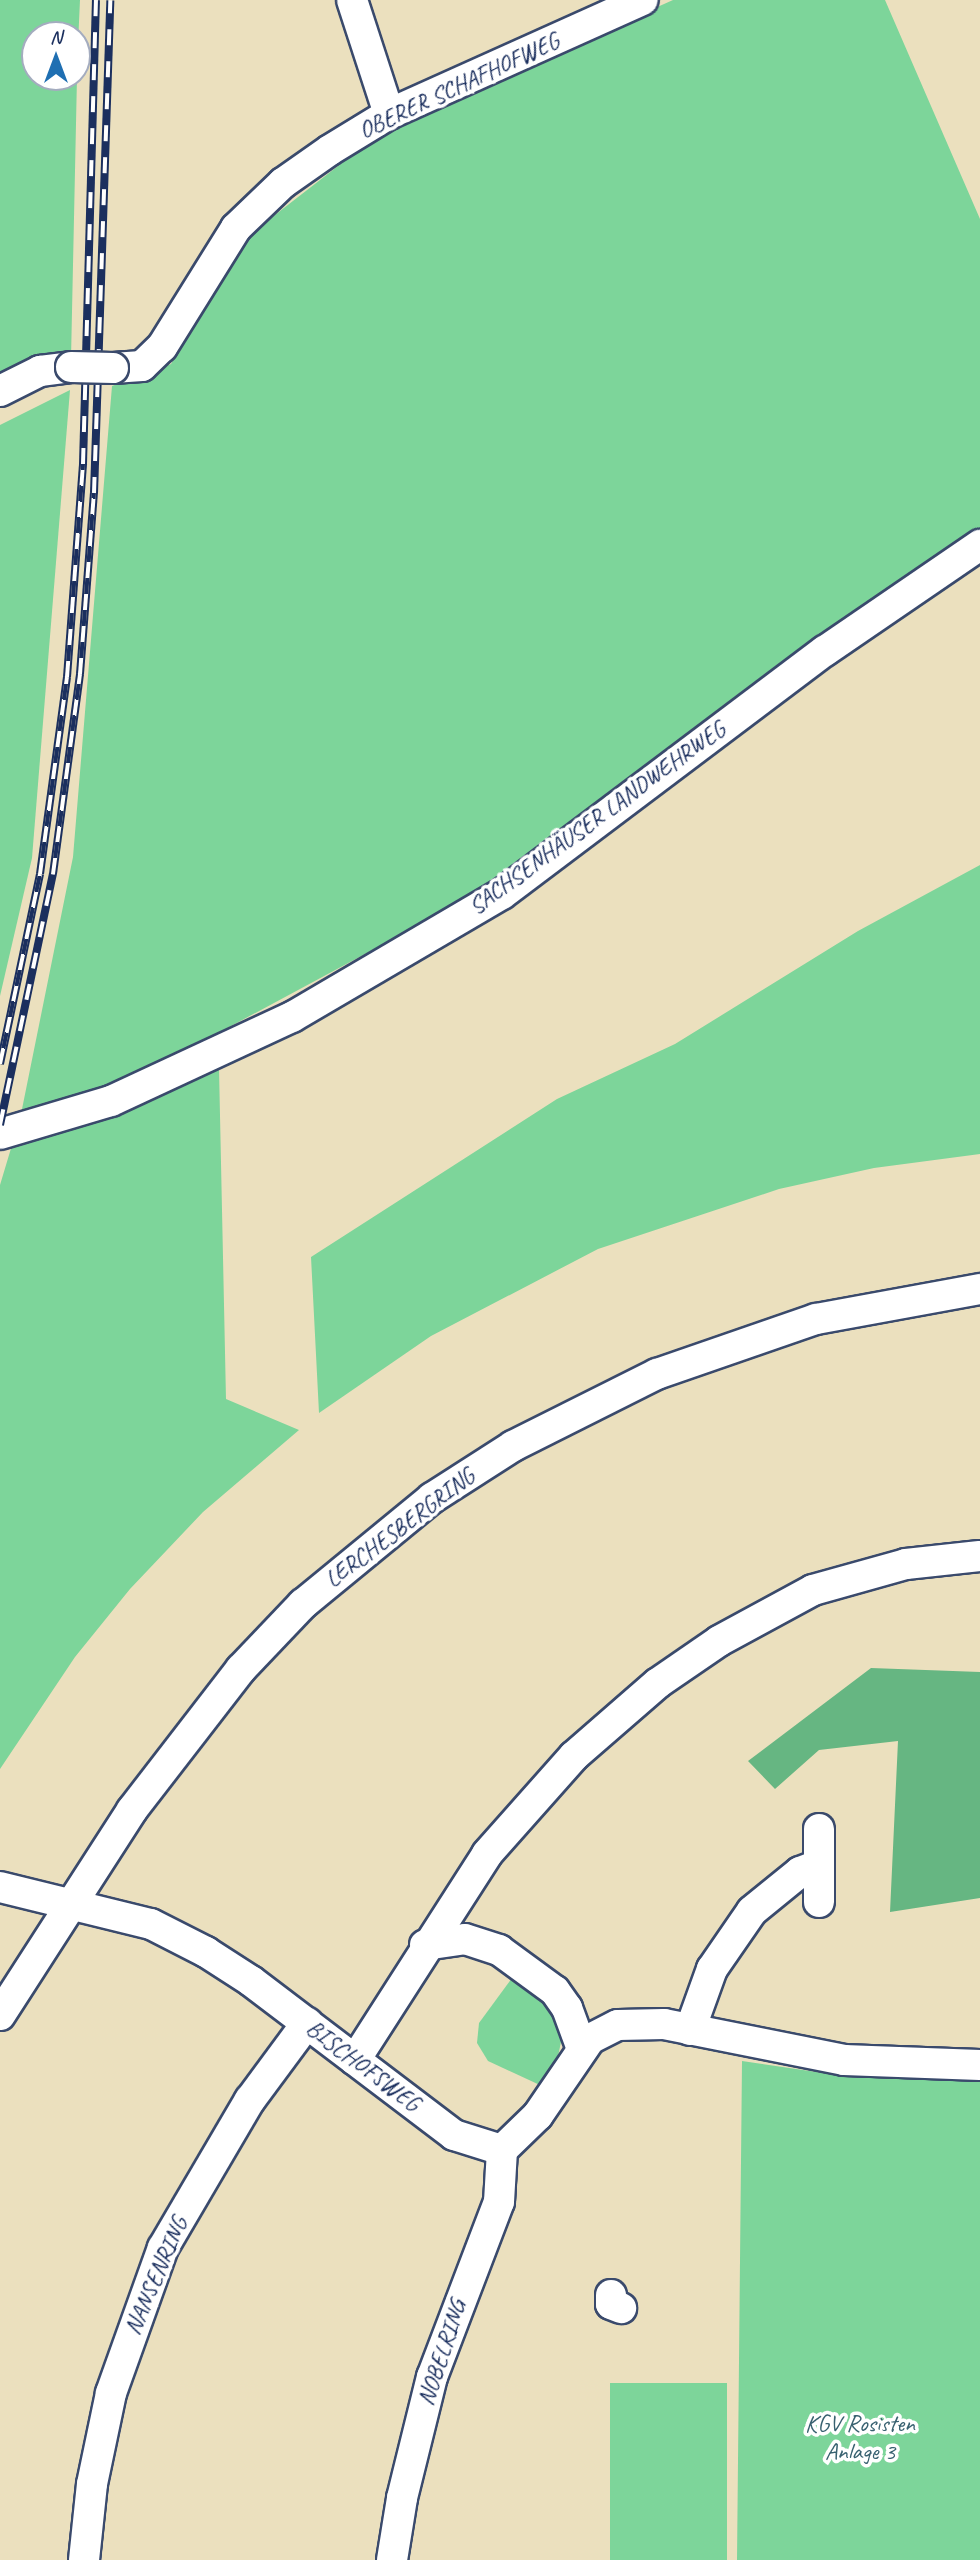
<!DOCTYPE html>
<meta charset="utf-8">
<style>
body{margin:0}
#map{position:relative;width:980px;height:2560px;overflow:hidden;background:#ebe0be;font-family:Caveat,sans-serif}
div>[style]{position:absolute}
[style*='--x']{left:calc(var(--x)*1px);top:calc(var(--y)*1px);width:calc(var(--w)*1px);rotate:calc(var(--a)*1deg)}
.green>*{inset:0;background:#7dd59a;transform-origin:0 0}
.forest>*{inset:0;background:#66b682}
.roads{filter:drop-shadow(2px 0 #3a4a6c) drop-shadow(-2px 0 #3a4a6c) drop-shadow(0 2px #3a4a6c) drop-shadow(0 -2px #3a4a6c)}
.minor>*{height:30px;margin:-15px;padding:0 15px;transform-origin:15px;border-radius:15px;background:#fff}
.rail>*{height:8px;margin-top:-4px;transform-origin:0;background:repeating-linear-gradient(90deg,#fff 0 16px,#1b2f5e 0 32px);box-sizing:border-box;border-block:2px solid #1b2f5e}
.bridges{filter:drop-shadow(2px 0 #3a4a6c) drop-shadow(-2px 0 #3a4a6c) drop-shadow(0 2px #3a4a6c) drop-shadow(0 -2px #3a4a6c)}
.minor-bridge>*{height:30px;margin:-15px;padding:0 15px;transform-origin:15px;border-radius:15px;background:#fff}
span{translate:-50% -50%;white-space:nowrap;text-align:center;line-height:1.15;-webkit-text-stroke:7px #fff;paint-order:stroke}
.street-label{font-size:24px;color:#1b2f5e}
.park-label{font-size:24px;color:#386170}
.north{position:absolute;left:21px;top:21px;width:70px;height:70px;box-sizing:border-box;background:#fff;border:2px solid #a4acbf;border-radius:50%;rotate:0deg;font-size:19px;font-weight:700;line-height:28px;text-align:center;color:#1b2f5e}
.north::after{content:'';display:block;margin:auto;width:24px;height:32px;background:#1f6fb2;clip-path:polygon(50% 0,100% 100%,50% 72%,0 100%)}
</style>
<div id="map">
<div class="green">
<i style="clip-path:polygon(0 0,80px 0,77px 66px,77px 35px,35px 35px,35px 77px,77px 77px,71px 359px,0 390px)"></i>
<i style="clip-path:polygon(673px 0,885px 0,980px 219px,980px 535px,469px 898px,99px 1097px,21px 1114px,73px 857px,112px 386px,171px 364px,240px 242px,387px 128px)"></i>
<i style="clip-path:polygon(70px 390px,32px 858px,0 996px,0 425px)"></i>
<i style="clip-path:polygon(980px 865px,980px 1154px,874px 1168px,779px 1189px,598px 1249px,431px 1336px,319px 1413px,311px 1257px,557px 1099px,675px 1044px,858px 931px)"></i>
<i style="clip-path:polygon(219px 1068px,226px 1399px,299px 1430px,203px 1512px,130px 1589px,75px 1657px,0 1769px,0 1185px,12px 1145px)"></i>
<i style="clip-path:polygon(512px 1978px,549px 2005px,562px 2037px,555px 2071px,542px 2086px,488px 2061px,477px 2043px,479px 2023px)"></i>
<i style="clip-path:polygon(742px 2061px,837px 2075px,980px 2080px,980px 2560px,737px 2560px)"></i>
<i style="left:610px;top:2383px;width:117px;height:177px"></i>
</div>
<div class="forest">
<i style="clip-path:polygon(871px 1668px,980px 1672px,980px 1898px,890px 1912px,898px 1741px,819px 1750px,775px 1789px,748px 1761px)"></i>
</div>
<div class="roads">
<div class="minor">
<i style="--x:352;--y:0;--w:120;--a:72"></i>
<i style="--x:113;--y:368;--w:29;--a:-4"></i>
<i style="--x:142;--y:366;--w:28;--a:-44"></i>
<i style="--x:162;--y:347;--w:140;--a:-58.1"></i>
<i style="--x:236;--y:228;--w:65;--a:-43.8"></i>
<i style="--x:283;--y:183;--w:57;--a:-35.1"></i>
<i style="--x:330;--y:150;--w:69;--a:-31.4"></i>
<i style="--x:389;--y:114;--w:278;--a:-24.2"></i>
<i style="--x:0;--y:391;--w:45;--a:-26.6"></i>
<i style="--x:40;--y:371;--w:31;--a:-7"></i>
<i style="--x:0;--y:1134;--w:116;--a:-16.6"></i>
<i style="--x:111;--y:1101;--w:200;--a:-24.9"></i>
<i style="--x:292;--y:1017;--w:243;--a:-30.4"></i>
<i style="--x:502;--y:894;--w:404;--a:-37"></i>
<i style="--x:825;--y:651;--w:188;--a:-34.4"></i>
<i style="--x:0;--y:1887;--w:155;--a:13.8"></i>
<i style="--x:151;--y:1924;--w:62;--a:27"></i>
<i style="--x:206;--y:1952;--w:54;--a:32.8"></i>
<i style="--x:251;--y:1981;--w:255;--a:37.2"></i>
<i style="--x:454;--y:2135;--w:50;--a:17.4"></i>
<i style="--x:502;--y:2150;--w:50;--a:-44.2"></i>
<i style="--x:538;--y:2115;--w:92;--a:-55.6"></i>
<i style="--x:590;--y:2039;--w:31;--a:-27"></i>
<i style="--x:618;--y:2025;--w:46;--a:-1.2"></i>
<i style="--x:664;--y:2024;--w:184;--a:11.3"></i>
<i style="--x:844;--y:2060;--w:136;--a:2.1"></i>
<i style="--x:819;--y:1902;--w:73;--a:-90"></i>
<i style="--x:425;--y:1945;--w:40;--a:-8.5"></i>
<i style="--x:465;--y:1939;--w:36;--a:18"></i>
<i style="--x:499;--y:1950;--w:69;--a:36.2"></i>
<i style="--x:555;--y:1991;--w:21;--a:55"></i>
<i style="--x:567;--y:2008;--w:44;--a:69.9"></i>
<i style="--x:0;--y:2015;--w:244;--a:-57.2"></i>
<i style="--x:132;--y:1810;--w:178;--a:-52.3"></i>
<i style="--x:241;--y:1669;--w:90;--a:-46.4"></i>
<i style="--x:303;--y:1604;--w:167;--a:-39.4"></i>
<i style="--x:432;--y:1498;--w:96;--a:-32.7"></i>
<i style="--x:513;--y:1446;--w:161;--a:-26.6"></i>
<i style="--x:657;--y:1374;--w:168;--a:-19.1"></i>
<i style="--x:816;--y:1319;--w:167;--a:-10.4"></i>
<i style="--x:690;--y:2030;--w:65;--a:-70.2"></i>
<i style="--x:712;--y:1969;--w:70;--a:-55.4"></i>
<i style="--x:752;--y:1911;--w:62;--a:-39.1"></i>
<i style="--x:800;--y:1872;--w:19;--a:-21"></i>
<i style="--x:355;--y:2060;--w:245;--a:-57.3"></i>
<i style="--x:487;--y:1854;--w:131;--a:-48.4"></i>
<i style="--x:574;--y:1756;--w:111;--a:-41"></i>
<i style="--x:658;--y:1683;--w:74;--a:-34.5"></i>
<i style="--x:719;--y:1641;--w:107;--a:-28.5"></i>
<i style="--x:813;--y:1590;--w:97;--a:-15.6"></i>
<i style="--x:906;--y:1564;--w:74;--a:-6.2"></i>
<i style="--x:611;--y:2295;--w:9;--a:90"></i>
<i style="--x:611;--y:2304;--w:11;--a:22"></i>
<i style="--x:84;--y:2560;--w:76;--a:-84"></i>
<i style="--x:92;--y:2484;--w:93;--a:-78.2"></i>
<i style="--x:111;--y:2393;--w:154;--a:-70.3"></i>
<i style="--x:163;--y:2248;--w:172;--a:-59.6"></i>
<i style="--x:250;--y:2100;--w:96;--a:-53.5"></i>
<i style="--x:392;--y:2560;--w:63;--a:-80.8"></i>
<i style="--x:402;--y:2498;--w:125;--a:-76.1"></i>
<i style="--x:432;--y:2377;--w:187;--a:-69.1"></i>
<i style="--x:499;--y:2202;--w:52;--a:-86.7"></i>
</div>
</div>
<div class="rail">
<i style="--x:0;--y:1064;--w:194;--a:-78.1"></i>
<i style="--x:40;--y:874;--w:199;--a:-82.2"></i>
<i style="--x:67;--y:677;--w:214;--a:-85.7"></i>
<i style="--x:83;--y:464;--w:464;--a:-88.4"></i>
<i style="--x:0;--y:1125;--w:257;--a:-78.1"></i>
<i style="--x:53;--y:874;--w:202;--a:-82.3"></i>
<i style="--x:80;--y:674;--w:182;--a:-85.6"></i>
<i style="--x:94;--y:493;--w:493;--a:-88.1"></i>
</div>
<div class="bridges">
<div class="minor-bridge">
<i style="--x:71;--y:367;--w:42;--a:1.4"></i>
</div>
</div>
<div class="street-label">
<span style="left:459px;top:86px;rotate:-25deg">OBERER SCHAFHOFWEG</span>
<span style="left:597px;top:818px;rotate:-36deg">SACHSENHÄUSER LANDWEHRWEG</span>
<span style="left:400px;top:1528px;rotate:-37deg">LERCHESBERGRING</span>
<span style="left:363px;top:2066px;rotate:37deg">BISCHOFSWEG</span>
<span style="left:156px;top:2276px;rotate:-67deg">NANSENRING</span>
<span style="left:442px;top:2353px;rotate:-72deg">NOBELRING</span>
</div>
<div class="park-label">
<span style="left:860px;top:2438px">KGV Rosisten<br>Anlage 3</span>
</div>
<div class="north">N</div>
</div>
